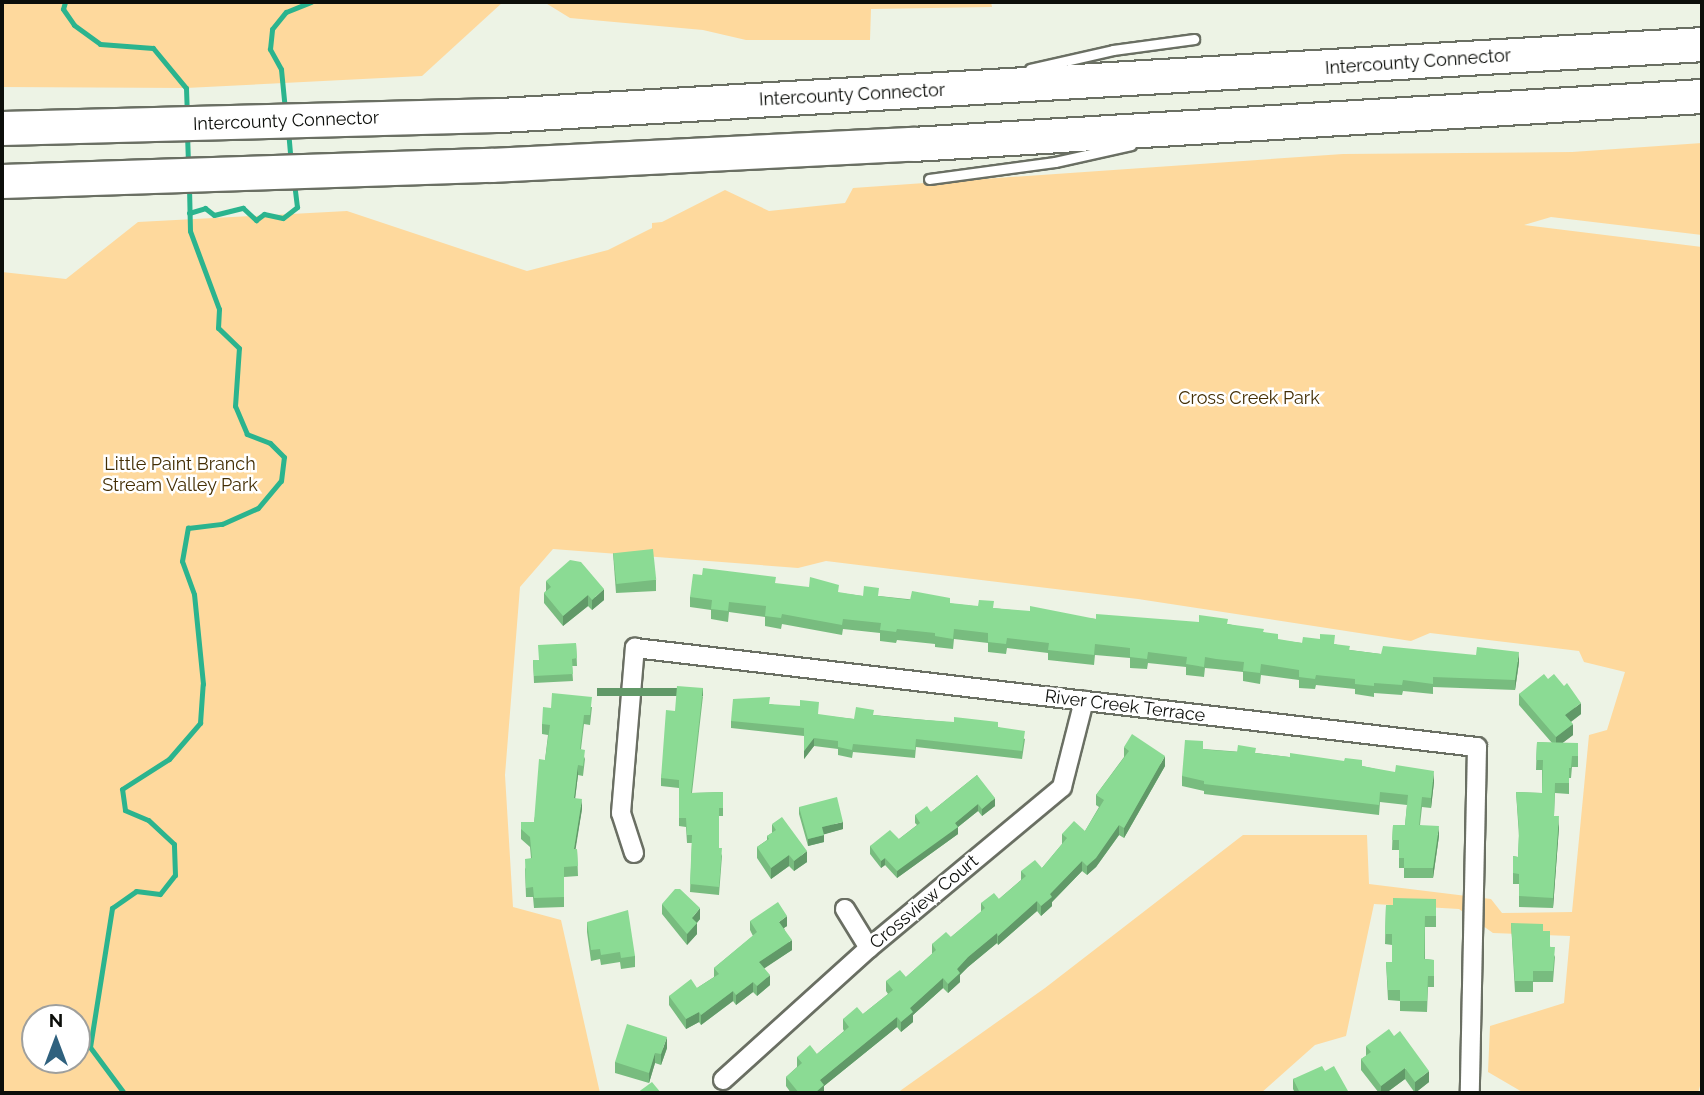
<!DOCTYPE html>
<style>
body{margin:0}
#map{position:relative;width:1704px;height:1095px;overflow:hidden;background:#edf3e5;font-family:Raleway,sans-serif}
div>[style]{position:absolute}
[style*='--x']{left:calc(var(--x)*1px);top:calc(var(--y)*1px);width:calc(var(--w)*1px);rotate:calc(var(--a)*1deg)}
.green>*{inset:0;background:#fed99d}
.stream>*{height:5px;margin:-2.5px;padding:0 2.5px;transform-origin:2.5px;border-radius:2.5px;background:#2bb48e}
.roads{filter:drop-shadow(2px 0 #6a6f63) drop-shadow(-2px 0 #6a6f63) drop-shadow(0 2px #6a6f63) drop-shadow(0 -2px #6a6f63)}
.service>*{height:9px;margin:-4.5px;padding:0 4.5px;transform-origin:4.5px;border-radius:4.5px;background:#fff}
.minor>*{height:18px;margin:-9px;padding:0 9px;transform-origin:9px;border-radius:9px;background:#fff}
.motorway>*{height:33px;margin:-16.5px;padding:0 16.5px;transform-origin:16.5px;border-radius:16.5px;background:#fff}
.wall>*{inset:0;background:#78bc7f}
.shaded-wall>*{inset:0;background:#619968;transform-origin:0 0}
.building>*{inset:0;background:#8bdb94;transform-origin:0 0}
span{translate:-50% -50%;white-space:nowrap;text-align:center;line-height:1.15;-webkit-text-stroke:5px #fff;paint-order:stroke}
.street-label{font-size:18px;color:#0c0e0a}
.park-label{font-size:18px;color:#432e04}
.frame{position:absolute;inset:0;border:4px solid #0c0e0a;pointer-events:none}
.north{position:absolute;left:21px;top:1004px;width:70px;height:70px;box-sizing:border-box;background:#fff;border:2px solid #9e9f9d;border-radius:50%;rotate:0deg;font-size:19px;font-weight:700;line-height:28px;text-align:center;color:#0c0e0a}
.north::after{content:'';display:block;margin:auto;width:24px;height:32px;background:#2f617e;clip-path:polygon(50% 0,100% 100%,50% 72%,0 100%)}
</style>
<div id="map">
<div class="green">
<i style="clip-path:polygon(2px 2px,503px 2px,422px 76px,186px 88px,2px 87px)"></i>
<i style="clip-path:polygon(544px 2px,991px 2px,992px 7px,871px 9px,870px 40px,746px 40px,703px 30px,570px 18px)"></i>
<i style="clip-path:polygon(evenodd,1702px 143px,1702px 235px,1551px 217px,1524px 225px,1702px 247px,1702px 1079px,1698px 1093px,1524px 1093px,1488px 1072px,1490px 1026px,1564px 1003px,1570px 936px,1493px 933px,1459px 909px,1374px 904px,1346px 1036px,1315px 1045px,1261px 1093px,897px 1093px,1045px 988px,1243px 835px,1367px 835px,1369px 884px,1491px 899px,1502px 913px,1572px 912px,1589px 735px,1607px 730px,1625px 672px,1584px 662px,1579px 651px,1430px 633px,1411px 641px,1138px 599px,826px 561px,798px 568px,553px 549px,520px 587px,505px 775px,513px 907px,561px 920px,600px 1093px,2px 1093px,2px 272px,66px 279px,138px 222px,347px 211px,527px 271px,608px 250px,652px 228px,652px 223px,662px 222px,725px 190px,769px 211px,845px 203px,853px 188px,1343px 154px,1572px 152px,1702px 143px,35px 1018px,77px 1018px,77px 1060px,35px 1060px,35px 1018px)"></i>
</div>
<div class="stream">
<i style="--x:65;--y:2;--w:7;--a:106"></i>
<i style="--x:63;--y:9;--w:19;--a:55"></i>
<i style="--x:74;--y:25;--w:32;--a:36"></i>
<i style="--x:100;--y:44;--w:53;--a:4.3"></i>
<i style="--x:153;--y:48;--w:52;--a:50.5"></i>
<i style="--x:186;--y:88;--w:25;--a:88"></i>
<i style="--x:285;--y:110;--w:41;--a:-95.6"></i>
<i style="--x:281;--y:69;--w:23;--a:-119"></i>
<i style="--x:270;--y:49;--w:20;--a:-84"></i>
<i style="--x:272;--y:29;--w:22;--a:-51"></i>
<i style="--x:286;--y:12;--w:27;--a:-22"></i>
<i style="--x:288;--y:130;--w:32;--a:85"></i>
<i style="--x:187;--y:134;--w:28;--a:88"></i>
<i style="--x:189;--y:213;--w:17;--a:-17"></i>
<i style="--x:205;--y:208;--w:11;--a:38"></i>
<i style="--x:214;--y:215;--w:30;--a:-14"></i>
<i style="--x:243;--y:208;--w:18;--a:43"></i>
<i style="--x:256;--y:220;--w:10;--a:-37"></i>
<i style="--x:264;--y:214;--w:19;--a:12"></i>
<i style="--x:283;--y:218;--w:18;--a:-38"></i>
<i style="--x:297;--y:207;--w:25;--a:-97"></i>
<i style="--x:124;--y:1093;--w:57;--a:-126.5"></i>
<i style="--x:90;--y:1047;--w:141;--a:-81"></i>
<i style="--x:112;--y:908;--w:29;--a:-35"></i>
<i style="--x:136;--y:891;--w:24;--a:7"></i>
<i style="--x:160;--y:894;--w:24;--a:-52"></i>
<i style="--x:175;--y:875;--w:31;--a:-92"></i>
<i style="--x:174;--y:844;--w:35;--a:-137"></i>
<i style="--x:148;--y:820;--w:25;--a:-157"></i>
<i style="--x:125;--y:810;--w:21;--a:-98"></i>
<i style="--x:122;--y:789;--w:56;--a:-32.6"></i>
<i style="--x:169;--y:759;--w:48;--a:-49.3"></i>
<i style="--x:200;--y:723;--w:39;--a:-86"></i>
<i style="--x:203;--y:684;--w:90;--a:-95.7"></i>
<i style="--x:194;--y:594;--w:35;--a:-110"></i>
<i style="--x:182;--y:561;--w:34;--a:-80"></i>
<i style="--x:188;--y:528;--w:34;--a:-7"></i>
<i style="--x:222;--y:524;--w:39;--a:-24"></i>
<i style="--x:258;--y:508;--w:35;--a:-50"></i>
<i style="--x:281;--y:481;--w:24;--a:-83"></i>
<i style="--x:284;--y:457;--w:20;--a:-135"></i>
<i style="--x:270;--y:443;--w:25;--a:-159"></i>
<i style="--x:247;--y:434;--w:30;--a:-113"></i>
<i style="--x:235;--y:406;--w:58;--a:-86.1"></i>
<i style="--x:239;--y:348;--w:29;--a:-136"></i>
<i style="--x:218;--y:328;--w:19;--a:-87"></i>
<i style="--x:219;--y:309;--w:83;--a:-110.4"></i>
<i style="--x:190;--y:231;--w:45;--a:-91.3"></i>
</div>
<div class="roads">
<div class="service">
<i style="--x:1030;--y:69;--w:85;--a:-12.9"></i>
<i style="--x:1113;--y:50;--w:82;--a:-7.7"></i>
<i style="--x:929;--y:179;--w:127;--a:-7.7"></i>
<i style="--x:1055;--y:162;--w:78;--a:-12.6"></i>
</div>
<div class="minor">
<i style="--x:634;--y:853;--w:42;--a:-108"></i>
<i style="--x:621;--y:813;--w:166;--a:-85.2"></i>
<i style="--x:635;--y:648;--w:848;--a:6.71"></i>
<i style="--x:1477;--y:747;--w:346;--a:91.2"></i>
<i style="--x:845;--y:909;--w:46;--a:58.4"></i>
<i style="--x:723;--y:1080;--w:197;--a:-42.1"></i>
<i style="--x:869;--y:948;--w:251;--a:-39.8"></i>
<i style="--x:1062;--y:787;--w:89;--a:-75.7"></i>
</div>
<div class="motorway">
<i style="--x:2;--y:128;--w:499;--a:-1.5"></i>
<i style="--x:501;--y:115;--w:1203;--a:-3.38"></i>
<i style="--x:2;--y:181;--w:490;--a:-1.9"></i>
<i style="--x:492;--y:165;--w:421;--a:-2.9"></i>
<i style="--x:912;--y:144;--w:791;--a:-3.48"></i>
</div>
</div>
<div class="wall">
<i style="clip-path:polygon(613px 553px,656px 580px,656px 591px,616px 593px)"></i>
<i style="clip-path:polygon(702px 575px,863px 596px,879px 596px,1096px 619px,1228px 624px,1263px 632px,1278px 640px,1302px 643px,1335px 644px,1350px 650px,1381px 654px,1519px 662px,1515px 690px,1433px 687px,1433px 694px,1403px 691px,1402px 695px,1374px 693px,1374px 697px,1355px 694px,1355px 689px,1316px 685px,1315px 689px,1299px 688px,1299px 680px,1261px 675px,1260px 684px,1243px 681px,1243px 672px,1216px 669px,1205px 668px,1204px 677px,1186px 675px,1186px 667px,1148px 663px,1147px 669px,1130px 668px,1130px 658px,1095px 655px,1094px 665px,1048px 660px,1048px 653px,1007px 648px,1006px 654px,988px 652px,988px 643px,954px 639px,953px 649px,935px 647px,935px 644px,897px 640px,896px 643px,880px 641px,880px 633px,843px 629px,842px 635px,782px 624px,781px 629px,765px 626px,765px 617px,729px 612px,728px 622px,711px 619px,711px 610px,690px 607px,690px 597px)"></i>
<i style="clip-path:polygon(546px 581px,604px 600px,592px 610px,588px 606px,563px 626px,544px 603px,544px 593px,546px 591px)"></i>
<i style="clip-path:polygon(576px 643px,577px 666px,572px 666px,573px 681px,534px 683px,533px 660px,539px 660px)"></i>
<i style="clip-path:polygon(1548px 679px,1581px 714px,1571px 722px,1573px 735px,1562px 743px,1578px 743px,1578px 767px,1572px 767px,1571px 778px,1569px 778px,1569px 794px,1555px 793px,1554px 816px,1559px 827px,1553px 908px,1519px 907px,1519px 884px,1513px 884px,1513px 856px,1518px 857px,1519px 836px,1516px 792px,1542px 793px,1542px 770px,1536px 770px,1537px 742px,1552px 743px,1519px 705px,1519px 694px)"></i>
<i style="clip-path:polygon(703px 696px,692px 793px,723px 792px,723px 816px,719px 816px,719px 848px,722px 856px,719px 895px,690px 892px,692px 843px,687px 843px,686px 827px,679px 826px,679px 788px,661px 786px,661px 778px,675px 711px)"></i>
<i style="clip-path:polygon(770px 704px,818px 715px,854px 719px,874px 715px,998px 727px,1025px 739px,1022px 759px,916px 747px,915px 758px,853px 752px,852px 758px,838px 755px,838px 749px,814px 746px,804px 759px,804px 736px,731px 728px,731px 721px)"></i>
<i style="clip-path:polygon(592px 707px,590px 725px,584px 724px,581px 749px,585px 759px,583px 776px,578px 775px,575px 798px,582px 809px,575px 849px,577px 849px,578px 876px,564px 877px,564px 907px,534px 908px,533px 897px,526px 897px,525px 869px,531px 858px,530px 847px,521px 839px,521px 822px,534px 822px,545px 760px,548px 735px,542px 734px,542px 724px,551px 708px)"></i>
<i style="clip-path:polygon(1124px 747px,1165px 766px,1124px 838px,1119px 835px,1096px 867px,1087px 875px,1082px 871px,1052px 902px,1052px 906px,1041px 916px,1037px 911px,998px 945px,997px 943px,968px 967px,960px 975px,960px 982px,948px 993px,943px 988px,913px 1015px,913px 1022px,901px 1032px,897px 1027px,824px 1086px,824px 1093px,791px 1093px,786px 1086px,786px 1077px,797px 1067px,797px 1057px,817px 1054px,844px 1031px,843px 1029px,843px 1019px,863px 1014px,888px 994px,886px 991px,886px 981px,906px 977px,932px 954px,932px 944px,951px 937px,981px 912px,981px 903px,999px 899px,1021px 880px,1021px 871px,1042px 868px,1062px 844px,1062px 834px,1085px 831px,1099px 807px,1096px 805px,1096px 795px,1124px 757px)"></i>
<i style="clip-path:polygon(1203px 749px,1256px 753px,1362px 766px,1434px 782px,1431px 808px,1422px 807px,1420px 825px,1439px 836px,1433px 878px,1404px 878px,1404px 868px,1399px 868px,1399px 850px,1392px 850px,1393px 825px,1405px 825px,1407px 805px,1380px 802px,1379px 815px,1204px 794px,1204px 791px,1182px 786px,1182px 776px)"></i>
<i style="clip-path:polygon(977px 775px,995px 806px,982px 816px,978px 811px,958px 827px,958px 834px,897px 878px,885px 865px,881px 868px,870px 854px,870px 846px,899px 839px,917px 825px,915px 823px,915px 815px,931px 812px)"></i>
<i style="clip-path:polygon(799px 807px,843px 829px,824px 834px,824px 842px,808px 846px,799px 814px)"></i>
<i style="clip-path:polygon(772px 824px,807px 862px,794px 871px,789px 866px,771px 879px,757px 858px,757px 847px,767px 840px,767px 836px,772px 833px)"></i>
<i style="clip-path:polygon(1436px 899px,1436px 927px,1425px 927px,1425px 959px,1434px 960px,1434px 987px,1428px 987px,1427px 1012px,1400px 1011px,1400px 1001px,1388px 1000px,1386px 962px,1392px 962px,1392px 945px,1385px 944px,1386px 905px,1393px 905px)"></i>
<i style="clip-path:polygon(662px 904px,700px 919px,697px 923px,697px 934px,687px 945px,662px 914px)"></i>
<i style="clip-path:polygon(750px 921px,787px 926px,784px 928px,792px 950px,764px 968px,770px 985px,757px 996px,753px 992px,736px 1005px,733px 1001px,701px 1025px,699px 1022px,686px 1029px,669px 1005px,669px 996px,697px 988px,714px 977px,714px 968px,753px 936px,750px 930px)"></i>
<i style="clip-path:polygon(587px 922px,635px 956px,635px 967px,621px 969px,620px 962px,601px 965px,600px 959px,591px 961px,587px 932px)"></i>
<i style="clip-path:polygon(1511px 923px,1543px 931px,1555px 957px,1553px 982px,1533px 982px,1533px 992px,1515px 992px)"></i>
<i style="clip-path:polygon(1366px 1046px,1429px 1082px,1415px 1093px,1405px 1079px,1386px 1093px,1379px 1093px,1361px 1070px,1361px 1059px,1366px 1056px)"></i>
<i style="clip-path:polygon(667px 1048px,661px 1065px,655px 1063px,649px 1083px,615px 1073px,615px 1062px)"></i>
<i style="clip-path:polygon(1325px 1071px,1348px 1093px,1295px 1093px,1293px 1089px,1293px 1079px)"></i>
</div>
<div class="shaded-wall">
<i style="clip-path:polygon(604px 589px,604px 600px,592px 610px,592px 600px)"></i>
<i style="clip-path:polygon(588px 595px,588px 606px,563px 626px,563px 616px)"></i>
<i style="clip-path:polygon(1519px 652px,1519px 662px,1515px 690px,1515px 680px)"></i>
<i style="left:703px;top:688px;width:8px;height:106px;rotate:90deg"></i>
<i style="clip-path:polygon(1581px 703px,1581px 714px,1565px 726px,1565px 715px)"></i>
<i style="clip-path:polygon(1573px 724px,1573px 735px,1556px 748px,1556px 737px)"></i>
<i style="clip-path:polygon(814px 738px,814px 746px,804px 759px,804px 751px)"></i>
<i style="clip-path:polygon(1165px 756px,1165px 766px,1124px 838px,1124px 828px)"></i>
<i style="clip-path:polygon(578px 765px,578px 775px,574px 808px,574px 798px)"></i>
<i style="clip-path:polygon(1434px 771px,1434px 782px,1431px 808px,1431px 798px)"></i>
<i style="clip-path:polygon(995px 798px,995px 806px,982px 816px,982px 809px)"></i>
<i style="clip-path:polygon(582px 799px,582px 809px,574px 859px,574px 849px)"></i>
<i style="clip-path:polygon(978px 804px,978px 811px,958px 827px,958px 834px,897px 878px,897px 871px)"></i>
<i style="clip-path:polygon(1559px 816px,1559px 827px,1553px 908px,1553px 898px)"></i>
<i style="clip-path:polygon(843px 822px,843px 829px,822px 835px,822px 827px)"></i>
<i style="clip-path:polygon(1119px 825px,1119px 835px,1096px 867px,1087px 875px,1087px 866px)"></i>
<i style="clip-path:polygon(1439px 826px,1439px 836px,1433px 878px,1433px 868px)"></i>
<i style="clip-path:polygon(824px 835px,824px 842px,808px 846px,808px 839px)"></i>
<i style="clip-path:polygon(807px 851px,807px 862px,794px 871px,794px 861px)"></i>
<i style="clip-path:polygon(789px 855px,789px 866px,771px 879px,771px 868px)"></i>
<i style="clip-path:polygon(885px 858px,885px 865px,881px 868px,881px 861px)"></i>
<i style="clip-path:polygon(1082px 861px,1082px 871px,1052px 902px,1052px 906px,1041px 916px,1041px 906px,1050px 894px)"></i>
<i style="clip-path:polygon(1037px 901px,1037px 911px,998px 945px,998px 936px)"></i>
<i style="clip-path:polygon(700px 908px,700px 919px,692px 928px,692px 918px)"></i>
<i style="clip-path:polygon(787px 916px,787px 926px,779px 931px,779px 922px)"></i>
<i style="clip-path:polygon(697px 923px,697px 934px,687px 945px,687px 934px)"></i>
<i style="clip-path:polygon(997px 933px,997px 943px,968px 967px,960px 975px,960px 982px,948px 993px,948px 984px,957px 969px,968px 957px)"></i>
<i style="clip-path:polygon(792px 940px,792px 950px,759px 972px,759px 962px)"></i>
<i style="clip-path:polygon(770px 975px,770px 985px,757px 996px,757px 986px)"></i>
<i style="clip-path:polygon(943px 978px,943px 988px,913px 1015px,913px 1022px,901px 1032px,901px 1022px,910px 1008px)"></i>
<i style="clip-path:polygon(753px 982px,753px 992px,736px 1005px,736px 995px)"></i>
<i style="clip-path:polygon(733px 991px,733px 1001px,701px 1025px,701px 1015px)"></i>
<i style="clip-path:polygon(699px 1012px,699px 1022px,686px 1029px,686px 1019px)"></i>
<i style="clip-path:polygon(897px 1017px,897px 1027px,824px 1086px,824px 1093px,815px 1093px,820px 1080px)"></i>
<i style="clip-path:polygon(667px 1037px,667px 1048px,661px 1065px,661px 1054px)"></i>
<i style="clip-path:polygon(655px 1053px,655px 1063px,649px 1083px,649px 1073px)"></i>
<i style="clip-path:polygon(1405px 1068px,1405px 1079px,1386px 1093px,1381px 1093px,1381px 1086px)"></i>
<i style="clip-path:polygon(1429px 1071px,1429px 1082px,1415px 1093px,1415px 1082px)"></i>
</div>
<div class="building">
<i style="left:653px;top:549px;width:31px;height:40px;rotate:84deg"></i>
<i style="clip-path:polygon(570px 560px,581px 562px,604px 589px,592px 600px,588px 595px,563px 616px,544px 593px,551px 587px,546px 581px)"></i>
<i style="clip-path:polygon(703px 568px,776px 577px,775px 583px,809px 587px,810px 577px,839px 585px,838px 592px,863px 596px,864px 586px,879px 588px,878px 596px,910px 600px,912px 591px,950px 598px,950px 603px,978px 606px,979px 600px,994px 601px,993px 608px,1030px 611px,1030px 606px,1096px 619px,1096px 614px,1199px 622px,1199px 615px,1228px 619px,1227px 624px,1264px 629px,1263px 632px,1278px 634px,1278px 639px,1302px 643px,1303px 637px,1320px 639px,1320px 634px,1335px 635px,1334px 644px,1350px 646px,1349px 650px,1381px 654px,1383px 646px,1476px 655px,1477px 647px,1519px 652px,1515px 680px,1433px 677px,1433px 684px,1403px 680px,1402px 685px,1374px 683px,1374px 686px,1355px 684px,1355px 679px,1316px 675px,1315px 679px,1299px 677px,1299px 670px,1261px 664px,1260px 673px,1243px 671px,1244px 662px,1216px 659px,1205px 657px,1204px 667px,1186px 664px,1187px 657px,1148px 652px,1147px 659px,1130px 657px,1130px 648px,1095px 644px,1094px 655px,1048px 650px,1049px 643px,1007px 638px,1006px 644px,988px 642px,988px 633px,954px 629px,953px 639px,935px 636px,935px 633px,897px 629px,896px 632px,880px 630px,881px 623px,843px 619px,842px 625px,782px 614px,781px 618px,765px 616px,766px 606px,729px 602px,728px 611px,711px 609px,712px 600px,690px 597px,693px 574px,702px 575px)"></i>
<i style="clip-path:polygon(576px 643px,577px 658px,572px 659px,573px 674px,534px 676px,533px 660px,539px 660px,538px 645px)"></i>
<i style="clip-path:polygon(1544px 674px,1548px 679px,1554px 674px,1564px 686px,1567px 683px,1581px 703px,1565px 715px,1573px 724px,1556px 737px,1519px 694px)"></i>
<i style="clip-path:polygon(677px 686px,703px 688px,691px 793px,723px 792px,723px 808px,719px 808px,719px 848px,722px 848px,719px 887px,690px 884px,692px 835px,687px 835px,686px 818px,679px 818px,679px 780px,661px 778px,666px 710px,675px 711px)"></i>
<i style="clip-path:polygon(552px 693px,592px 697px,590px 715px,584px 715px,580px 749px,585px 750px,583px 766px,578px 765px,574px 798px,582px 799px,574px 849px,577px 849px,578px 866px,564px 867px,564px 897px,534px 898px,533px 887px,526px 888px,525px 859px,532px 858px,530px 837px,521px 829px,521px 822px,534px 822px,539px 759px,545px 760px,550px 725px,542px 724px,543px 707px,551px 708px)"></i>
<i style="clip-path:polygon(770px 697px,769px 704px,800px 706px,800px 700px,819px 702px,818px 714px,854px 719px,856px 707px,874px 710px,873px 715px,899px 718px,954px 722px,954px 717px,998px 722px,998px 727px,1025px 731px,1022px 751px,916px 739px,915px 750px,853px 744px,852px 750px,838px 747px,838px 741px,814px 738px,804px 751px,804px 728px,731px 721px,733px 699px)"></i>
<i style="clip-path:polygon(1132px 734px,1165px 756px,1124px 828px,1119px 825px,1096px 858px,1087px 866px,1082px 861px,1050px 894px,1052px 897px,1041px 906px,1037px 901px,998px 936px,997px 933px,968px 957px,957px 969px,960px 973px,948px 984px,943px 978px,910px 1008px,913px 1012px,901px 1022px,897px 1017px,820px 1080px,824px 1085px,815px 1093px,810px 1093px,808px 1091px,805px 1093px,799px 1093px,786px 1077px,802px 1063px,797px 1057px,810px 1045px,817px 1054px,849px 1027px,843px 1019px,857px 1007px,863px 1014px,893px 990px,886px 981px,900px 970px,906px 977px,936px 950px,932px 944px,946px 932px,951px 937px,985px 908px,981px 903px,994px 893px,999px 899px,1026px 876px,1021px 871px,1035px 860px,1042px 868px,1067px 838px,1062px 834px,1074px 821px,1085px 831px,1104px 800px,1096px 795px,1129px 751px,1124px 747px)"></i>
<i style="clip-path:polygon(1185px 740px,1203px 741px,1203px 749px,1211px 750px,1237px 752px,1238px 745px,1256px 748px,1255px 753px,1290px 757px,1290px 753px,1344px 761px,1345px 758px,1362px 760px,1362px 766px,1395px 772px,1396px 765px,1434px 771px,1431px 798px,1422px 797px,1419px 825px,1439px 826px,1433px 868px,1404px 868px,1404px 858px,1399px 858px,1399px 840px,1392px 840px,1393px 825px,1405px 825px,1408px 795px,1380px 792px,1379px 805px,1204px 784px,1204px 781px,1182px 776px)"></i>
<i style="clip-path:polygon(1537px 742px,1578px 743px,1578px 756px,1572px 756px,1571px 768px,1569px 768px,1569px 783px,1555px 783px,1554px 816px,1559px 816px,1553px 898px,1519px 896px,1519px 874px,1513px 873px,1513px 856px,1518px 857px,1519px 829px,1516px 792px,1542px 793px,1543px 760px,1536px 760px)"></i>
<i style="clip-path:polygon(977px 775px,995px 798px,982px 809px,978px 804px,955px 823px,958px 827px,897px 871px,885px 858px,881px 861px,870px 846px,890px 830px,899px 839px,920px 823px,915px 815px,927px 806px,931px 812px)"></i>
<i style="clip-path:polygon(837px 797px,843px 822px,822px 827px,824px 835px,808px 839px,799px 807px)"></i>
<i style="clip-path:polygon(782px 817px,807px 851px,794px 861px,789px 855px,771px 868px,757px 847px,769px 839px,767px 836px,776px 830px,772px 824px)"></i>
<i style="clip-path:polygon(675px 889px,680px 889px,700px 908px,692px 918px,697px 923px,687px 934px,662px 904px)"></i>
<i style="clip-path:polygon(1393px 898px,1436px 899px,1436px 916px,1425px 916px,1424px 959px,1434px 960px,1434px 976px,1428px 976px,1427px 1001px,1400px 1001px,1400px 990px,1388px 990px,1386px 962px,1392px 962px,1392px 934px,1385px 934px,1386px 905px,1393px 905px)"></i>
<i style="clip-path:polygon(778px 902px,787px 916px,779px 922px,792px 940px,759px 962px,770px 975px,757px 986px,753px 982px,736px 995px,733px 991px,701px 1015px,699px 1012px,686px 1019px,669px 996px,691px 979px,697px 988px,719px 974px,714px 968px,757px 932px,750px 921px)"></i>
<i style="clip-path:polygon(628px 910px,635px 956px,621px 958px,620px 952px,601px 955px,600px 949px,591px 950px,587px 922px)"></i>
<i style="clip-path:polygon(1511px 923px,1543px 924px,1543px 931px,1550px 931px,1550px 947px,1555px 947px,1553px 971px,1533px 971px,1533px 981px,1515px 981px)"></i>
<i style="clip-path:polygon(627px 1024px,667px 1037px,661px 1054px,655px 1053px,649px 1073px,615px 1062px)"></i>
<i style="clip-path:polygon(1389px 1029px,1394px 1036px,1400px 1031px,1429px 1071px,1415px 1082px,1405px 1068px,1381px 1086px,1361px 1059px,1371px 1052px,1366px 1046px)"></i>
<i style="clip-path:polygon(1322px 1066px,1325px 1071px,1334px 1066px,1348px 1091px,1343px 1093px,1300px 1093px,1293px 1079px)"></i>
<i style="clip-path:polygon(652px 1082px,661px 1093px,637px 1093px)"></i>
</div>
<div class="street-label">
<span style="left:1418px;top:62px;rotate:-4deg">Intercounty Connector</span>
<span style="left:852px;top:95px;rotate:-3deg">Intercounty Connector</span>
<span style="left:286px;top:121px;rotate:-2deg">Intercounty Connector</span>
<span style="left:1125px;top:706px;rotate:7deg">River Creek Terrace</span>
<span style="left:924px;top:902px;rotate:-40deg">Crossview Court</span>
</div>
<div class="park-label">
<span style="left:1249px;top:398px">Cross Creek Park</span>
<span style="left:180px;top:475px">Little Paint Branch<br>Stream Valley Park</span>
</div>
<div class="frame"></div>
<div class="north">N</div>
</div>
